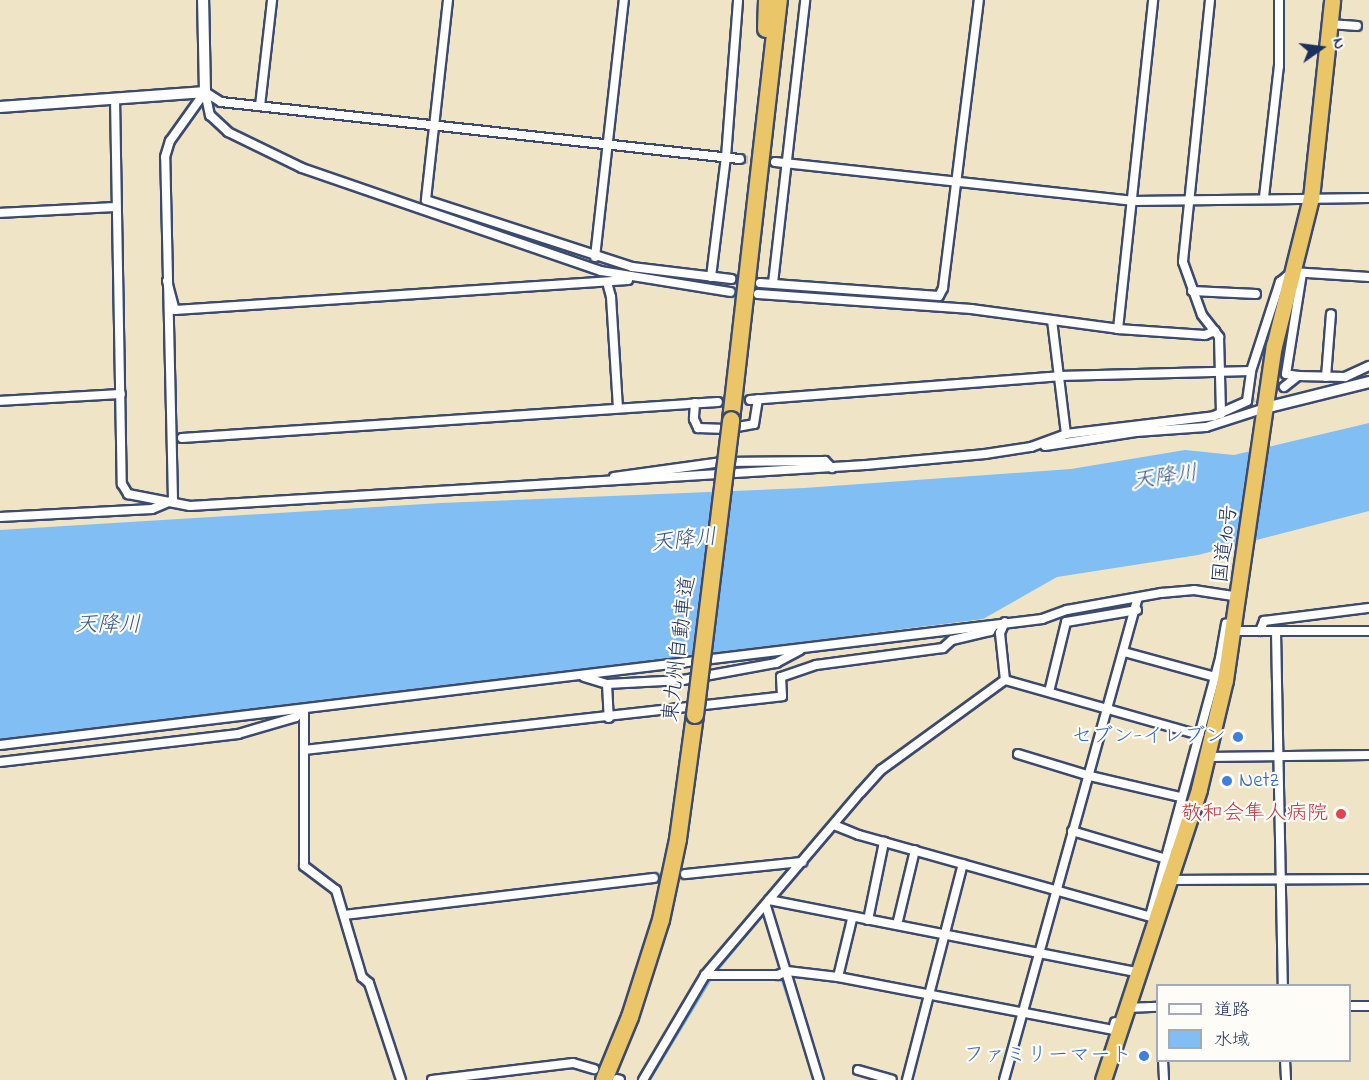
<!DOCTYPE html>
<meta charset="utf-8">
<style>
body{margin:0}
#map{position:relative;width:1369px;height:1080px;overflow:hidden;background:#f0e4c7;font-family:"Indie Flower","Klee One",sans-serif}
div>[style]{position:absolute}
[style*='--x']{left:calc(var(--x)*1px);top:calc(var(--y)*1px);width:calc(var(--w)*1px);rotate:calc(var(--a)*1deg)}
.water>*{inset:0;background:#80bef4}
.stream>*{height:2px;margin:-1px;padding:0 1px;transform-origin:1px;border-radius:1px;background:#80bef4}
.minor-tunnel>*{height:8px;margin-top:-4px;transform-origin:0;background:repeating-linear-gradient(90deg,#c5c0b2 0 8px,transparent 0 12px)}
.roads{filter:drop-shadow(2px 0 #3b4a6e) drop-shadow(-2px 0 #3b4a6e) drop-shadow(0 2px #3b4a6e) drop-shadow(0 -2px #3b4a6e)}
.minor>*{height:8px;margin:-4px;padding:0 4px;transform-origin:4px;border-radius:4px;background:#fff}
.tertiary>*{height:10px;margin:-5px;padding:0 5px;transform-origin:5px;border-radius:5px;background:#fff}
.trunk>*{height:15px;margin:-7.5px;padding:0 7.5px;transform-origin:7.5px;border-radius:7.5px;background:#ebc669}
.motorway>*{height:16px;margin:-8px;padding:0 8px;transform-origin:8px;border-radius:8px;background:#ebc669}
.bridges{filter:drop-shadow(2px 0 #3b4a6e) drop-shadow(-2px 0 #3b4a6e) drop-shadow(0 2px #3b4a6e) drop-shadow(0 -2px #3b4a6e)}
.motorway-bridge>*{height:16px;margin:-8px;padding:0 8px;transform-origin:8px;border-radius:8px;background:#ebc669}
.dots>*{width:16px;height:16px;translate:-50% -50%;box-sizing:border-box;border:3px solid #fdfcf7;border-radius:50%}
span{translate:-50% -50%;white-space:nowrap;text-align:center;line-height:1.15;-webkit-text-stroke:4.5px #fdfcf7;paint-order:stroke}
.street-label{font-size:21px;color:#1b2f5e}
.shop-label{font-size:21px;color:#366cbe}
.right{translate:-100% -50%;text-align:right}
.left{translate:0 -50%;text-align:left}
.health-label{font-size:21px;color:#be3a42}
.water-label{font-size:22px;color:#395a8b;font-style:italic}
.legend{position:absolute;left:1156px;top:984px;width:195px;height:78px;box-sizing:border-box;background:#fdfcf7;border:2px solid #a3aaba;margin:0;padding:8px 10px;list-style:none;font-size:18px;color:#1b2f5e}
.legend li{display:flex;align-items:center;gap:12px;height:30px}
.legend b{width:30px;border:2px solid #a3aaba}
.north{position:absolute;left:1291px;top:18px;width:60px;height:60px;-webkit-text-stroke:4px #fdfcf7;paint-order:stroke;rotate:76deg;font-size:16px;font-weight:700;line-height:24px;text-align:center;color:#1b2f5e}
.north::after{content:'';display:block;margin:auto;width:21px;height:27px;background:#1b2f5e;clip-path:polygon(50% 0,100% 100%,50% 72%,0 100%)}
</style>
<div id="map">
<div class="water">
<i style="clip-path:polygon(1369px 423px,1369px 511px,1198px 555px,1057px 577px,983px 619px,0 743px,0 530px,441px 503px,804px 488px,1071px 469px,1185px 450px,1234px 455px)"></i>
</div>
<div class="stream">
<i style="--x:717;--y:971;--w:75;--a:-50.4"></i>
<i style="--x:781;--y:978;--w:99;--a:71.7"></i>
<i style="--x:650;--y:1080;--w:116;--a:-58.8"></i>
</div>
<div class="minor-tunnel">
<i style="--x:740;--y:159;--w:35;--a:5"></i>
<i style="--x:1247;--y:401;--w:40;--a:-21"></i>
<i style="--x:718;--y:402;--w:32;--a:-4"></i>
</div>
<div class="roads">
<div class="minor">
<i style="--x:448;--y:0;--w:201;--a:96.3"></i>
<i style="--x:426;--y:200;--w:217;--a:18"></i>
<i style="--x:632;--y:267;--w:100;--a:6.9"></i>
<i style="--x:1210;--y:0;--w:263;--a:95.9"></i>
<i style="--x:1183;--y:262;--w:56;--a:70.3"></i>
<i style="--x:1202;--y:315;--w:28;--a:52"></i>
<i style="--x:1219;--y:337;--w:77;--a:88.5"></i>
<i style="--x:1330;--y:24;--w:27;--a:4"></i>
<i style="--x:205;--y:92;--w:24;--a:78"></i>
<i style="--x:210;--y:115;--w:25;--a:43"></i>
<i style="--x:228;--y:132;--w:82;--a:25.9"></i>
<i style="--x:302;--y:168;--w:316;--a:19"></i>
<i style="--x:601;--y:271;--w:131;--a:9.2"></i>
<i style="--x:205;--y:92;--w:19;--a:32"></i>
<i style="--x:221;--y:102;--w:522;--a:6.27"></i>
<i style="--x:115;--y:98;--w:386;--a:89"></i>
<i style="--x:122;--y:484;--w:12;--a:59"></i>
<i style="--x:128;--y:494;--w:63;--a:11"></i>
<i style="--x:190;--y:506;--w:677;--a:-3.47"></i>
<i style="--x:866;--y:465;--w:120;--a:-5.3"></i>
<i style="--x:985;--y:454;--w:47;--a:-8.7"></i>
<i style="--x:1031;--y:447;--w:37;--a:-20"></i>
<i style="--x:1066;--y:434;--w:149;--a:-6.9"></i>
<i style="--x:1214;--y:416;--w:36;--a:-24"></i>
<i style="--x:1247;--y:401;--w:30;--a:-82"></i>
<i style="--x:1251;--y:371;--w:94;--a:-72"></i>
<i style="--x:1280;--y:282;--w:16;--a:-40"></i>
<i style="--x:1292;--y:272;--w:77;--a:3.7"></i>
<i style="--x:260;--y:106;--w:107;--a:-83.5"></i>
<i style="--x:775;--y:162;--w:359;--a:6.2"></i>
<i style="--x:1132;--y:201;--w:237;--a:-0.7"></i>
<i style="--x:1264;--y:197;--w:132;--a:-83.5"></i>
<i style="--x:1279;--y:66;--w:66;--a:-90"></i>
<i style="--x:0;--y:213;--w:116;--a:-3"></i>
<i style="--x:595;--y:257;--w:259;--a:-83.6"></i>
<i style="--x:711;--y:277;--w:121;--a:-82.9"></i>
<i style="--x:726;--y:157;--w:157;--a:-85.6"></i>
<i style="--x:167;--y:281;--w:30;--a:75"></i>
<i style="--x:175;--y:310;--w:454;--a:-3.8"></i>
<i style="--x:607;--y:282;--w:16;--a:75"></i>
<i style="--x:611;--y:297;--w:111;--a:86.4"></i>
<i style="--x:760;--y:283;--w:179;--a:4.2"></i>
<i style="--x:939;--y:296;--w:9;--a:-63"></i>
<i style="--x:943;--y:288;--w:290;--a:-82.9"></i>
<i style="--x:773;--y:283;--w:285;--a:-83.5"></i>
<i style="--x:1192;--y:291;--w:64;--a:2.7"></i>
<i style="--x:758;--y:294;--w:214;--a:4"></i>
<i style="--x:971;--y:309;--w:148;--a:7.7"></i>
<i style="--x:1118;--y:329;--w:87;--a:3.9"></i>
<i style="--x:1205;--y:335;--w:11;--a:-22"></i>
<i style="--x:1052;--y:320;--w:115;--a:83"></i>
<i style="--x:1118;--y:329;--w:331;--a:-83.9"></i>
<i style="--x:1298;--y:376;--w:12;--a:-171"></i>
<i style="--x:1286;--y:374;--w:102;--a:-81"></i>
<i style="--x:1326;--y:377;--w:63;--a:-85.5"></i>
<i style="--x:1284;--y:387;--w:18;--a:-38"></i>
<i style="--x:1298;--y:376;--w:47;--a:1.2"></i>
<i style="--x:1345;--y:377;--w:26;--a:-25"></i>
<i style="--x:750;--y:400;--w:310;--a:-4.4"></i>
<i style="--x:1059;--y:376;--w:192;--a:-1.5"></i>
<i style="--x:0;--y:401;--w:121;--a:-3.3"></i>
<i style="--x:695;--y:403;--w:16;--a:94"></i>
<i style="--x:694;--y:419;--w:10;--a:66"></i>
<i style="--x:698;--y:428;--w:28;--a:2"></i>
<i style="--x:726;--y:429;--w:28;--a:-10"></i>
<i style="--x:754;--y:424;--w:25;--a:-81"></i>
<i style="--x:182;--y:438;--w:537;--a:-3.84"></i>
<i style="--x:1045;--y:446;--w:92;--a:-8.7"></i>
<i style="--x:1136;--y:432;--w:70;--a:-4.1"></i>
<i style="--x:1206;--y:427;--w:62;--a:-17.9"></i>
<i style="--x:614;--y:477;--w:109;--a:-7.9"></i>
<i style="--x:722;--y:462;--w:103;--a:-0.6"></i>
<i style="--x:825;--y:461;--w:10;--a:45"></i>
<i style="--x:173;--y:500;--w:343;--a:-91.3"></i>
<i style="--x:165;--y:157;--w:17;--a:-73"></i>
<i style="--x:170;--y:141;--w:60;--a:-54.5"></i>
<i style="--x:0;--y:517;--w:152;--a:-3"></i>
<i style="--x:152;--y:509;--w:23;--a:-23"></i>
<i style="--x:1235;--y:631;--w:134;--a:0"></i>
<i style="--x:1260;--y:631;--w:11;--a:-68"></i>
<i style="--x:1264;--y:621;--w:106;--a:-7.1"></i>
<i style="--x:1276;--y:631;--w:355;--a:88.9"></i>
<i style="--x:1124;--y:652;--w:94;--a:15.4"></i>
<i style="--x:584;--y:677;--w:24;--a:17"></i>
<i style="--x:607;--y:684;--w:76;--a:-3"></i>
<i style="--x:683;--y:680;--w:95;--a:-10.4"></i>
<i style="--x:776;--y:663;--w:27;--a:-28"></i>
<i style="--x:1005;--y:680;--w:202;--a:15.8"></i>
<i style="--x:607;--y:684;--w:34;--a:87"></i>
<i style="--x:1049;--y:692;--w:72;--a:-76.3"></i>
<i style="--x:1066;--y:622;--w:72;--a:-9.6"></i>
<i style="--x:304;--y:710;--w:156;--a:90"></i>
<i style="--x:304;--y:866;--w:40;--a:37"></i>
<i style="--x:336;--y:890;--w:91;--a:73.4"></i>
<i style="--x:362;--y:977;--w:9;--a:41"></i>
<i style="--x:369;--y:983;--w:102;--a:71.7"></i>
<i style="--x:0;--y:745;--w:1050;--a:-6.89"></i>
<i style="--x:1042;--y:619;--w:27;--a:-20"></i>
<i style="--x:1067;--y:610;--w:96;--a:-10.3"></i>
<i style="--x:1161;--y:593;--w:33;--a:-5"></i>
<i style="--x:1194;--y:590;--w:46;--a:8.8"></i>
<i style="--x:304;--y:750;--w:481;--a:-6.4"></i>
<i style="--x:782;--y:696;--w:19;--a:-93"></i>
<i style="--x:781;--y:677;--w:37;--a:-19"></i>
<i style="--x:816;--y:665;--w:128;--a:-7.6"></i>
<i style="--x:943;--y:648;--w:12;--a:-42"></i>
<i style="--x:952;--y:640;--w:39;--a:-13"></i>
<i style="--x:990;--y:631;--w:7;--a:-56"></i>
<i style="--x:1018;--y:754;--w:75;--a:17"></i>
<i style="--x:1090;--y:776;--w:92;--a:13.1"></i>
<i style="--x:1208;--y:757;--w:161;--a:-0.7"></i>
<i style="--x:0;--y:762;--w:240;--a:-6.7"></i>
<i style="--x:238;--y:734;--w:60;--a:-16.3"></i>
<i style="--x:296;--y:717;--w:10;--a:-45"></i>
<i style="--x:834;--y:825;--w:27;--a:22"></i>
<i style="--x:859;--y:835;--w:302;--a:15.7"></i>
<i style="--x:1072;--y:831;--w:95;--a:16.5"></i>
<i style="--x:1169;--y:847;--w:21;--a:-62"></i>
<i style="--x:1179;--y:828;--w:22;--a:-85"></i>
<i style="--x:685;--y:874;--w:118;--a:-5.9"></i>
<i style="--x:1168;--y:880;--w:201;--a:-0.3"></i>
<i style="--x:769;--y:900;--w:370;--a:11.1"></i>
<i style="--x:766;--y:906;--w:182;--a:73.1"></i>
<i style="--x:344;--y:915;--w:312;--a:-6.8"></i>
<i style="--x:1150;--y:916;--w:267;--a:-74.8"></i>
<i style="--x:1220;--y:658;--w:35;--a:-80"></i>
<i style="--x:868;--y:920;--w:80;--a:-78.4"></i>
<i style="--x:897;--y:925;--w:77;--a:-76.5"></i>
<i style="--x:705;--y:975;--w:73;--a:0"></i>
<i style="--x:778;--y:975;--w:10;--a:-24"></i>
<i style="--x:787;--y:971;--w:51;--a:6.7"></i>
<i style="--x:838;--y:977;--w:280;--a:10.9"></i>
<i style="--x:1113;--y:1030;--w:8;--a:-76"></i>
<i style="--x:838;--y:977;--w:60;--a:-76.4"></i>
<i style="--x:1350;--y:1006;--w:19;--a:0"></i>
<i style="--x:1125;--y:1008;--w:33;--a:-2"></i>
<i style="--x:1163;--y:1060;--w:20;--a:87"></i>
<i style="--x:1285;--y:1060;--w:20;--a:87"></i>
<i style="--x:858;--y:1070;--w:35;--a:16"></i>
<i style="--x:617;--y:1079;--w:3;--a:18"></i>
<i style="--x:432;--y:1080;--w:142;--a:-6.9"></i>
<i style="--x:573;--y:1063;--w:22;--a:16"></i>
<i style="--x:643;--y:1080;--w:122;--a:-59.4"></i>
<i style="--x:705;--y:975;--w:240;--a:-49.6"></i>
<i style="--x:861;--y:792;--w:30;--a:-48"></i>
<i style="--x:881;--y:770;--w:153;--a:-36"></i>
<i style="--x:1005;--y:680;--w:47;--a:-96.1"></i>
<i style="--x:1000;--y:633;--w:12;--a:-66"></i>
<i style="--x:907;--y:1080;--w:223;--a:-75.5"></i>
<i style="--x:1004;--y:1080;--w:499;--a:-74.5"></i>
</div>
<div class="tertiary">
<i style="--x:0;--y:107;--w:206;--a:-4.2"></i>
<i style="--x:205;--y:92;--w:92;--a:-91.2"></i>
<i style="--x:1265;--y:408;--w:107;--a:-14"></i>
</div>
<div class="trunk">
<i style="--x:1103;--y:1080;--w:306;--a:-71.7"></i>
<i style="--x:1199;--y:789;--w:112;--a:-76.6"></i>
<i style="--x:1225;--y:680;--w:338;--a:-81.7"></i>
<i style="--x:1274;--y:346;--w:153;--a:-76"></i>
<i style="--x:1311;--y:198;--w:199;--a:-83.9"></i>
</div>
<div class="motorway">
<i style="--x:766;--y:29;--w:29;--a:-88"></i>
<i style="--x:731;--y:420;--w:423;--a:-83.5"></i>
<i style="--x:604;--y:1080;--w:68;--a:-67.6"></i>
<i style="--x:630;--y:1017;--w:102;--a:-72.3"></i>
<i style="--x:661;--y:920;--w:83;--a:-78.1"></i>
<i style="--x:678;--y:839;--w:125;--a:-82.2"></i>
</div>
</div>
<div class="bridges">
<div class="motorway-bridge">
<i style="--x:695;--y:715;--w:297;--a:-83"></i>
</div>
</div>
<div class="dots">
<i style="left:1238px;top:737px;background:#3f7fe0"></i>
<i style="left:1227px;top:781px;background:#3f7fe0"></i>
<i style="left:1341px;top:814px;background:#e0444e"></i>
<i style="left:1144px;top:1056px;background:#3f7fe0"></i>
</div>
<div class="street-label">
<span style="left:1226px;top:544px;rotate:-83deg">国道10号</span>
<span style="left:680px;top:649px;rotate:-83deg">東九州自動車道</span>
</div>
<div class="shop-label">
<span class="right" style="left:1226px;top:737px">セブン-イレブン</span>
<span class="left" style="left:1239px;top:781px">Netz</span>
<span class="right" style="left:1132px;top:1056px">ファミリーマート</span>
</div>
<div class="health-label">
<span class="right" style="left:1328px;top:814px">敬和会隼人病院</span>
</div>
<div class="water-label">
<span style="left:1165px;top:479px;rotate:-8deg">天降川</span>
<span style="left:684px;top:542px;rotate:-6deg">天降川</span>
<span style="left:108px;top:627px">天降川</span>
</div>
<ul class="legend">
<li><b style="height:8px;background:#fff"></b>道路</li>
<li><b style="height:16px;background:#80bef4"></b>水域</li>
</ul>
<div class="north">N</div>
</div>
